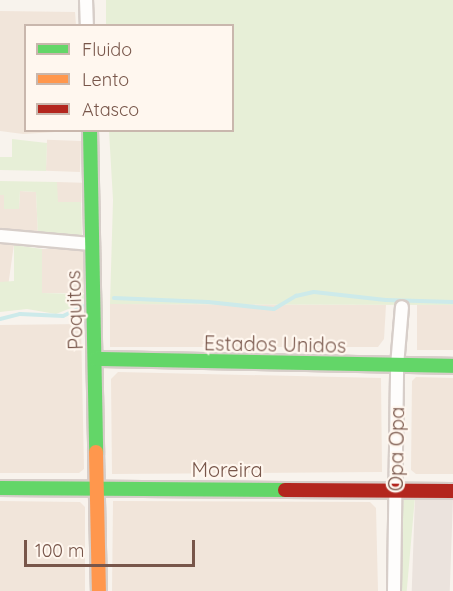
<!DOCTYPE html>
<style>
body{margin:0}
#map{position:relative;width:453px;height:591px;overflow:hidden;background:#f8f3ed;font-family:Quicksand,sans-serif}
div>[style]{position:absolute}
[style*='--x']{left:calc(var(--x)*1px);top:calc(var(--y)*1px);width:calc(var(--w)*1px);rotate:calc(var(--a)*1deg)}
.residential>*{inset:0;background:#f1e5da;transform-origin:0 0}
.industrial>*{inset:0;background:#ebe3dd;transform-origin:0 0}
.green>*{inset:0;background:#e7efd7;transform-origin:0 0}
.stream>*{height:4px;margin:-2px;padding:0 2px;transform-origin:2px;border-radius:2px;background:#cdeaea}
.roads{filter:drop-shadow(2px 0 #d7cec9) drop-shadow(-2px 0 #d7cec9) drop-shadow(0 2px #d7cec9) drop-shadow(0 -2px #d7cec9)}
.street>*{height:12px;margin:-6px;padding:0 6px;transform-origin:6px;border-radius:6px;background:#fefdfc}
.fast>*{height:14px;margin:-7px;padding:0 7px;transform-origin:7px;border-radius:7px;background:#63d668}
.slow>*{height:14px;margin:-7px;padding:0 7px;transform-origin:7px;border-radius:7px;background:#ff974d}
.jam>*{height:14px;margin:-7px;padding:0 7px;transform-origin:7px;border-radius:7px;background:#b3261e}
span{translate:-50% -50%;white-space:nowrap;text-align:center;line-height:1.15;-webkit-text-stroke:4.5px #fff7ef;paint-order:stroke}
.street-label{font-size:20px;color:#78564a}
.legend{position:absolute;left:24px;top:24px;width:210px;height:108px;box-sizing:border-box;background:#fff7ef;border:2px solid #c9b7ad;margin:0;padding:8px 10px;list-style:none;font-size:18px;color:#78564a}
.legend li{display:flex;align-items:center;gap:12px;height:30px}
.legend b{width:30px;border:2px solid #c9b7ad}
.scale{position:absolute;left:24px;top:540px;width:171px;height:27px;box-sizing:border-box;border:3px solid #78564a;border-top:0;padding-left:8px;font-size:18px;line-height:21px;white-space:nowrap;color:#78564a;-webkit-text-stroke:4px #fff7ef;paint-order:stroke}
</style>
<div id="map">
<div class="residential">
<i style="clip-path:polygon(0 11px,75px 12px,76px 25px,26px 26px,26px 130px,71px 131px,23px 134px,0 131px)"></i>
<i style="left:81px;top:141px;width:31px;height:34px;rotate:92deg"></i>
<i style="left:57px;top:182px;width:25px;height:20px;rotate:2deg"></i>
<i style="clip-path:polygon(20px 191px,36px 192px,38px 236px,0 232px,0 195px,4px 195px,19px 209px)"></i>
<i style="left:0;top:243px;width:14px;height:39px;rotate:8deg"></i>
<i style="left:42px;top:249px;width:43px;height:44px"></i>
<i style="clip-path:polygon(110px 304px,386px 305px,384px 339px,378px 347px,110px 347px)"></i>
<i style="left:417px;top:305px;width:36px;height:45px"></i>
<i style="clip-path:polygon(81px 324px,84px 469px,79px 473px,0 473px,0 325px)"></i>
<i style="clip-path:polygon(118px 372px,381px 378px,382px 472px,112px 474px,111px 379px)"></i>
<i style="clip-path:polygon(416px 377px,453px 378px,453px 474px,416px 474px,411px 470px,412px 381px)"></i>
<i style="clip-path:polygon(0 501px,80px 502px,85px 507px,85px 591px,0 591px)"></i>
<i style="clip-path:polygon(113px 501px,370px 502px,376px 508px,378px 591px,112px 591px)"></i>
</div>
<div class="industrial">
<i style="left:415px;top:497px;width:38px;height:94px;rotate:2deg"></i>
</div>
<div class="green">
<i style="clip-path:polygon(106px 0,453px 0,453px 305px,110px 304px,113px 200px,109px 131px,232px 130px,232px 26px,106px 25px)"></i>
<i style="clip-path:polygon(12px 139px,47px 143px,46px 171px,0 170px,0 157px,12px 157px)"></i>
<i style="clip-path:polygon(0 181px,57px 182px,58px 202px,81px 202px,82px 236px,38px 236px,36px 192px,20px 191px,19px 209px,4px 209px,4px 195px,0 195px)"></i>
<i style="clip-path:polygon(14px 245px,42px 249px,42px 293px,86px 294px,81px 304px,56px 314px,27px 309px,0 312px,0 282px,14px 281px)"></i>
<i style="left:404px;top:496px;width:11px;height:95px;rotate:5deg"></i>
</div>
<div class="stream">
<i style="--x:114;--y:298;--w:94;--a:2.4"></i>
<i style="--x:208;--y:302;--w:66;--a:6.1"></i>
<i style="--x:274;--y:309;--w:26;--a:-31"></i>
<i style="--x:296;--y:296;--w:18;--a:-13"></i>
<i style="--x:314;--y:292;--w:72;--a:6.3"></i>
<i style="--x:386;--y:300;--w:67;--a:1.7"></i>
<i style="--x:0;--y:319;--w:21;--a:-14"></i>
<i style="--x:20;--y:314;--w:43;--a:2.7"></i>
<i style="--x:63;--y:316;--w:29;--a:-25"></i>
</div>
<div class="roads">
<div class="street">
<i style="--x:86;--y:0;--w:26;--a:88"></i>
<i style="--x:0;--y:236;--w:91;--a:5"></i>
<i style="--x:394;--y:591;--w:225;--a:-89.2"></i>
<i style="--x:397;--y:366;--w:59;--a:-85.2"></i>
</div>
<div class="fast">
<i style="--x:90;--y:130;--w:322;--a:88.9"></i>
<i style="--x:96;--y:359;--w:357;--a:1.1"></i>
<i style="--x:0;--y:488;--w:285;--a:0.4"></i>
</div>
<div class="slow">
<i style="--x:96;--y:452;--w:139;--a:88.8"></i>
</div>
<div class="jam">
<i style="--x:285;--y:490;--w:168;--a:0.3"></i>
</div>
</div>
<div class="street-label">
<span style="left:74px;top:310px;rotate:-92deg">Poquitos</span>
<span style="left:275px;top:344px;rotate:1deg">Estados Unidos</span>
<span style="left:396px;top:449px;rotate:-89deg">Opa Opa</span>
<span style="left:227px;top:469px">Moreira</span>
</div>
<ul class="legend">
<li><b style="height:8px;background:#63d668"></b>Fluido</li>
<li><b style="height:8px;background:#ff974d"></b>Lento</li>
<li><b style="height:8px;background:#b3261e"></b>Atasco</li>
</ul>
<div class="scale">100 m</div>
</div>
